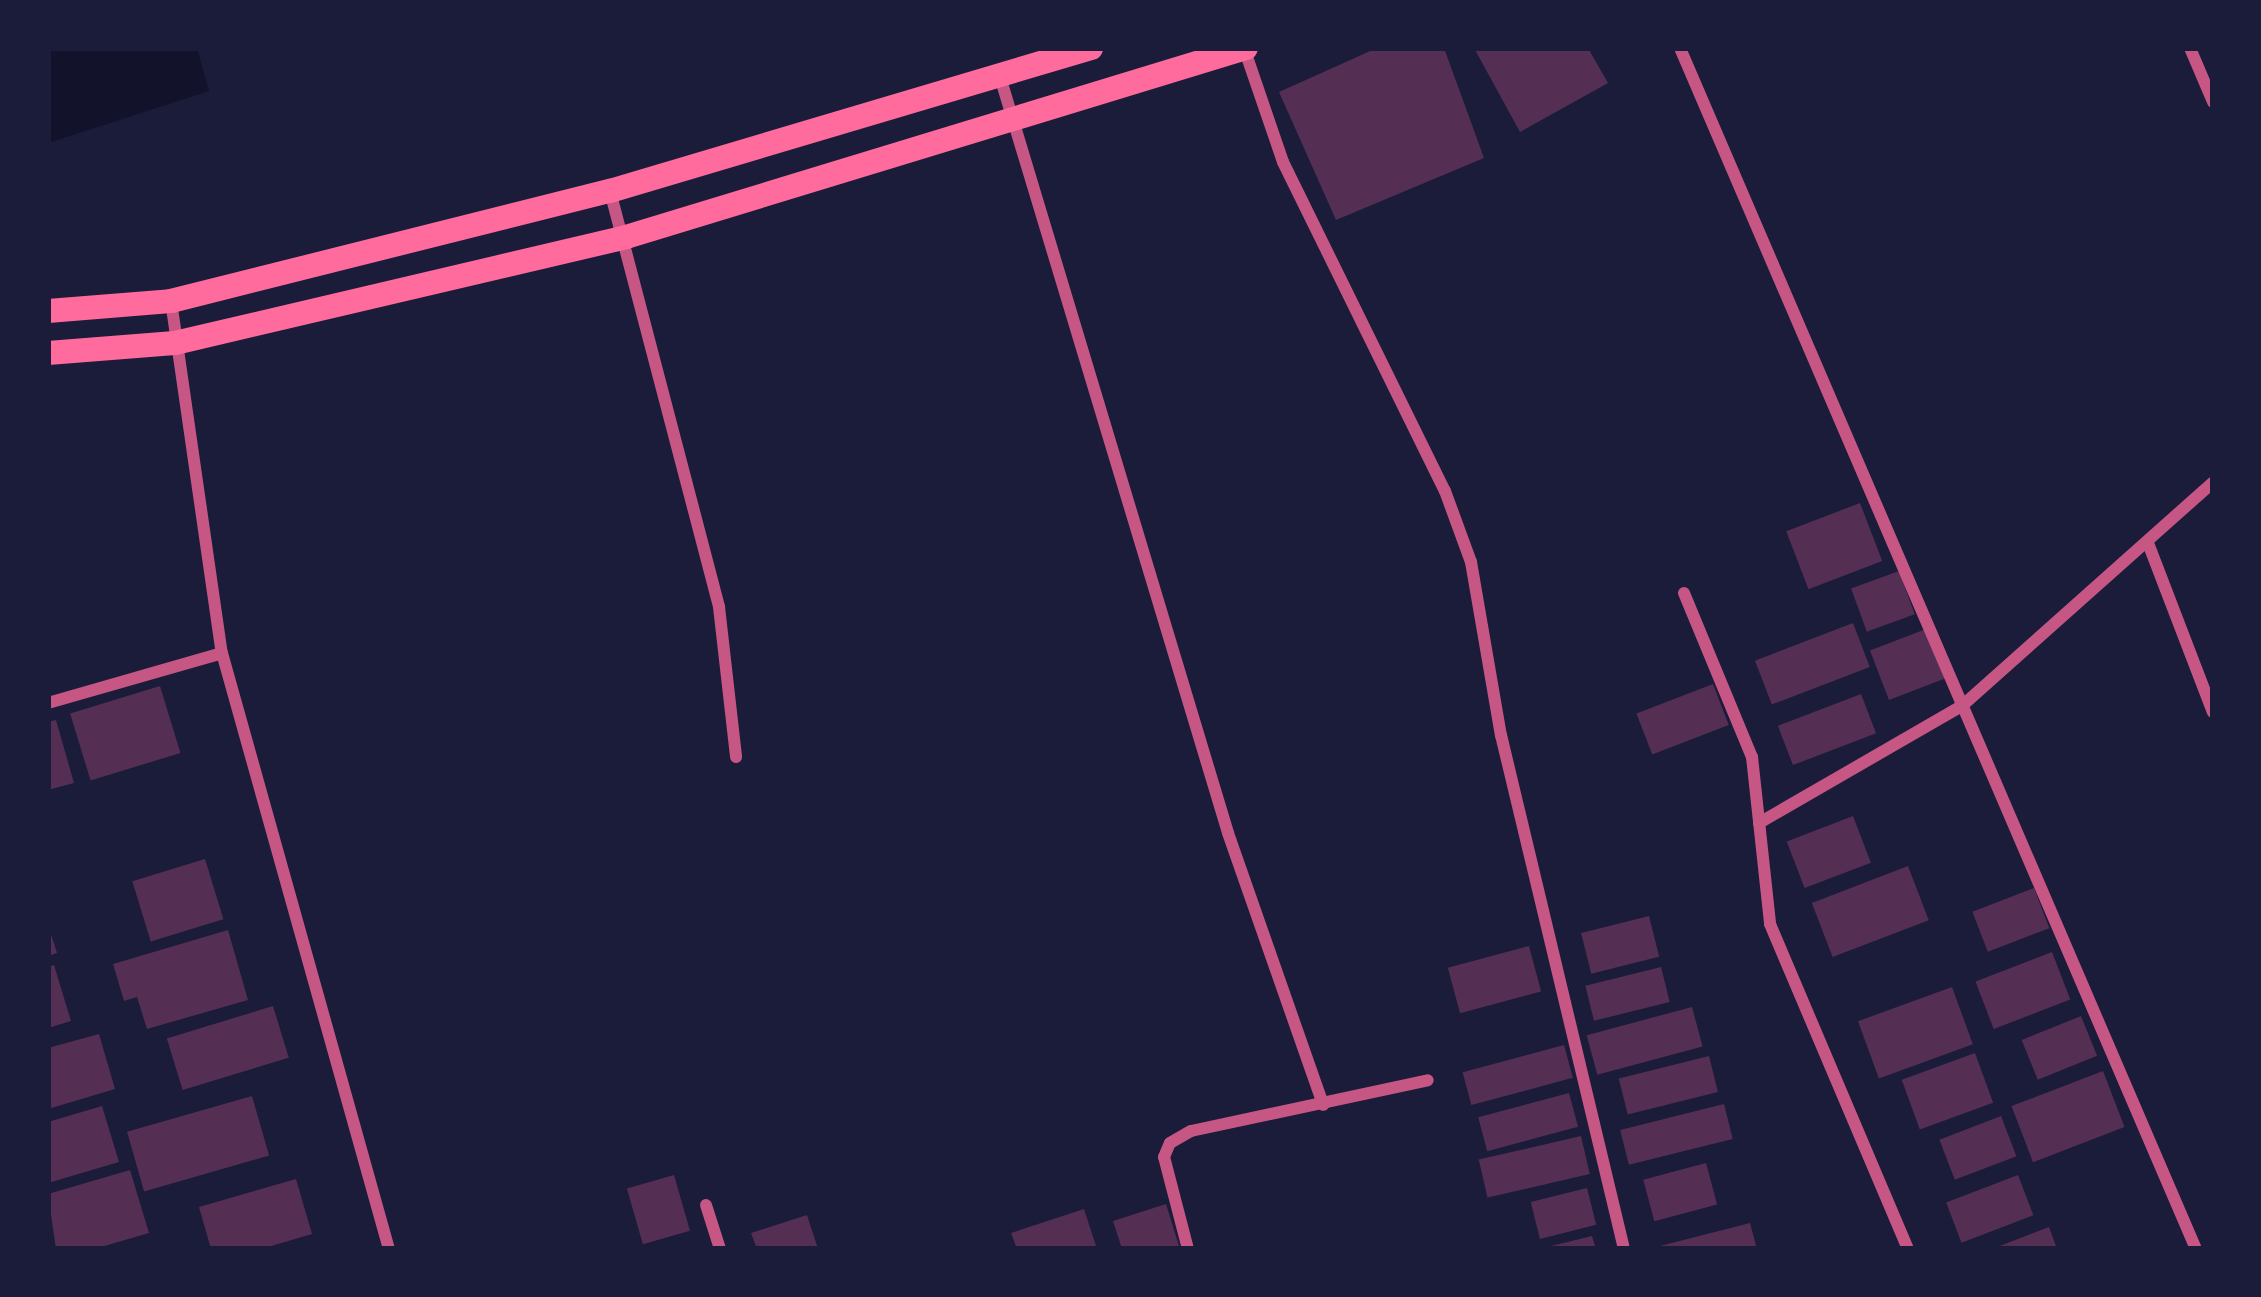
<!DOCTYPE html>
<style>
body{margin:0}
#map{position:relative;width:2261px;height:1297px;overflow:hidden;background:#1b1b3a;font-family:"Exo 2",sans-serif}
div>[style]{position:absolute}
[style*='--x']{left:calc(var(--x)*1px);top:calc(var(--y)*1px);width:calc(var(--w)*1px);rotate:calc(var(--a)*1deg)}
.water>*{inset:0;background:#12122b}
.building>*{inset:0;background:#542f53;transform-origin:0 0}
.minor>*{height:12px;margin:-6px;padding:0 6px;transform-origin:6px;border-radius:6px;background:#c65784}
.secondary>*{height:24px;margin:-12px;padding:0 12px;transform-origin:12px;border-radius:12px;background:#ff6b9d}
span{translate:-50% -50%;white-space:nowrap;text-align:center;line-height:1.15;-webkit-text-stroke:9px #1b1b3a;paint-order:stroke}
.frame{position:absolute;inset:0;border:51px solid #1b1b3a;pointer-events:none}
</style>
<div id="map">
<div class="water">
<i style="clip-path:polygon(48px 48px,197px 48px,209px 91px,48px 143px)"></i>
</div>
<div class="building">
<i style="clip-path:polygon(1377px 48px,1444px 48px,1484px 158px,1336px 220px,1279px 92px)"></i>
<i style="clip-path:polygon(1474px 48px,1588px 48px,1608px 83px,1520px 132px)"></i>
<i style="left:1860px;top:503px;width:62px;height:79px;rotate:69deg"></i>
<i style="left:1899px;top:571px;width:46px;height:51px;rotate:70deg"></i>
<i style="left:1853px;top:623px;width:47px;height:105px;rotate:69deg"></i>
<i style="left:1926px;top:629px;width:53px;height:60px;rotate:69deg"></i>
<i style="left:1713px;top:684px;width:44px;height:82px;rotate:69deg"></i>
<i style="left:160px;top:686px;width:70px;height:94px;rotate:73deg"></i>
<i style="left:1861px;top:694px;width:42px;height:89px;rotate:69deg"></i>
<i style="clip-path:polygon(56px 720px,74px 783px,48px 790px,48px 722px)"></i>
<i style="left:1853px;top:816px;width:50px;height:71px;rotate:69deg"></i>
<i style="left:205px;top:859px;width:63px;height:76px;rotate:73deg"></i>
<i style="left:1908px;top:866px;width:58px;height:103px;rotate:69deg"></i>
<i style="left:2034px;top:888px;width:43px;height:66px;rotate:69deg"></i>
<i style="left:1649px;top:916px;width:42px;height:70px;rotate:76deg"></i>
<i style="clip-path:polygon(48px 925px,57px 953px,48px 956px)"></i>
<i style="clip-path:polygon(228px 930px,248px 1000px,147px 1029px,137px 997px,124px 1001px,113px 964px)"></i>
<i style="left:1529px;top:946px;width:47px;height:84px;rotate:75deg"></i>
<i style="left:2052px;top:952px;width:51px;height:82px;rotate:69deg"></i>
<i style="clip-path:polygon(54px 965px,71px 1021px,48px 1028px,48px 967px)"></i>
<i style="left:1661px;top:967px;width:36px;height:78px;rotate:76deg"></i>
<i style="left:1952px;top:987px;width:61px;height:100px;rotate:70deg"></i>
<i style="left:273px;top:1006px;width:54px;height:111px;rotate:73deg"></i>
<i style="left:1692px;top:1007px;width:41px;height:109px;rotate:75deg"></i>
<i style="left:2081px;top:1016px;width:43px;height:64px;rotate:68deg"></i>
<i style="clip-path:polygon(99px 1034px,115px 1089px,48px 1109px,48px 1048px)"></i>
<i style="left:1564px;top:1045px;width:34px;height:105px;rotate:75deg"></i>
<i style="left:1975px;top:1053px;width:53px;height:78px;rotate:70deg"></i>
<i style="left:1709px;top:1056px;width:37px;height:93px;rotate:76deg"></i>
<i style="left:2103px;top:1071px;width:60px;height:98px;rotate:69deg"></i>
<i style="left:1569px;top:1093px;width:35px;height:94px;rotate:75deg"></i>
<i style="left:252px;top:1096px;width:62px;height:130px;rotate:74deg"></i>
<i style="left:1724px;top:1104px;width:36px;height:107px;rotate:76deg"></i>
<i style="clip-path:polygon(102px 1106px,119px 1162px,48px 1183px,48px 1122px)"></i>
<i style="left:2001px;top:1116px;width:43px;height:66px;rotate:69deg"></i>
<i style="left:1581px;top:1136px;width:39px;height:105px;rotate:77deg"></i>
<i style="left:1706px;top:1163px;width:43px;height:65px;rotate:75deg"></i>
<i style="clip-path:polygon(130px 1170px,149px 1233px,94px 1249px,56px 1249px,48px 1194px)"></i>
<i style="left:674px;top:1175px;width:58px;height:49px;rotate:74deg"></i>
<i style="left:2018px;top:1175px;width:43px;height:77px;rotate:69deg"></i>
<i style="clip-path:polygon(296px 1179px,312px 1234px,261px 1249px,211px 1249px,199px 1207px)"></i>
<i style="left:1587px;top:1188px;width:38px;height:58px;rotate:76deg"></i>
<i style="clip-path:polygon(1166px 1204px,1180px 1249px,1122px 1249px,1113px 1221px)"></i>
<i style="clip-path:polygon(1084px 1209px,1097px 1249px,1017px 1249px,1011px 1233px)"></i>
<i style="clip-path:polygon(807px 1215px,818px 1249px,757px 1249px,751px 1233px)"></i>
<i style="clip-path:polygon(1750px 1223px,1757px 1249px,1656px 1249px,1656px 1247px)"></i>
<i style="clip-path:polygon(2049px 1227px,2057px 1249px,1992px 1249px)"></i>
<i style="clip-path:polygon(1592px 1236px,1596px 1249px,1547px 1249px,1547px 1247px)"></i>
</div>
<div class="minor">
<i style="--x:1244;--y:48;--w:120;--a:71.1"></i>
<i style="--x:1283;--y:162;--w:367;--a:63.8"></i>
<i style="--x:1445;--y:491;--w:76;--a:69.9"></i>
<i style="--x:1471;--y:562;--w:176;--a:80.2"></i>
<i style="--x:1501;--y:735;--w:529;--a:76.54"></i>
<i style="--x:1680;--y:48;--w:1307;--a:66.75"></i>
<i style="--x:2190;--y:48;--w:59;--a:66.9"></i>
<i style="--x:1001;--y:80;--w:786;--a:73.22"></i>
<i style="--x:1228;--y:833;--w:288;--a:70.7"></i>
<i style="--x:610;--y:191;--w:430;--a:75.3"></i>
<i style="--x:719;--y:607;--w:151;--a:83.5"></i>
<i style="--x:171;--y:301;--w:356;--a:81.8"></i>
<i style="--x:222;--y:653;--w:619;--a:74.35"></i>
<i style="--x:2148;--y:543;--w:181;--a:69"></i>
<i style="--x:1684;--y:593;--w:178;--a:67.5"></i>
<i style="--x:1752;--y:757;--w:168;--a:83.8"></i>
<i style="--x:1770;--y:924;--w:353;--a:67"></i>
<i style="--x:48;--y:703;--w:181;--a:-16"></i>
<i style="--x:1759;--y:823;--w:236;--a:-30"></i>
<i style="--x:1963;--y:705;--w:335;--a:-41.7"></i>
<i style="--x:706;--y:1205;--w:46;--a:72.3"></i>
<i style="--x:1188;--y:1249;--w:95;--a:-104.6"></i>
<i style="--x:1164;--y:1157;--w:15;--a:-67"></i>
<i style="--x:1170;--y:1143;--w:24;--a:-30"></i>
<i style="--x:1191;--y:1131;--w:242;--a:-12.1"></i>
</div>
<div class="secondary">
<i style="--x:48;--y:311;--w:123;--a:-4.6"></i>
<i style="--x:171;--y:301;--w:453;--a:-14.1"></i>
<i style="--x:610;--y:191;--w:502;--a:-16.56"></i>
<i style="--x:48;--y:353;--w:127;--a:-4.5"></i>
<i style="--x:175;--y:343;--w:463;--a:-13.2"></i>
<i style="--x:626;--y:237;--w:648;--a:-16.95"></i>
</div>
<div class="frame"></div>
</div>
